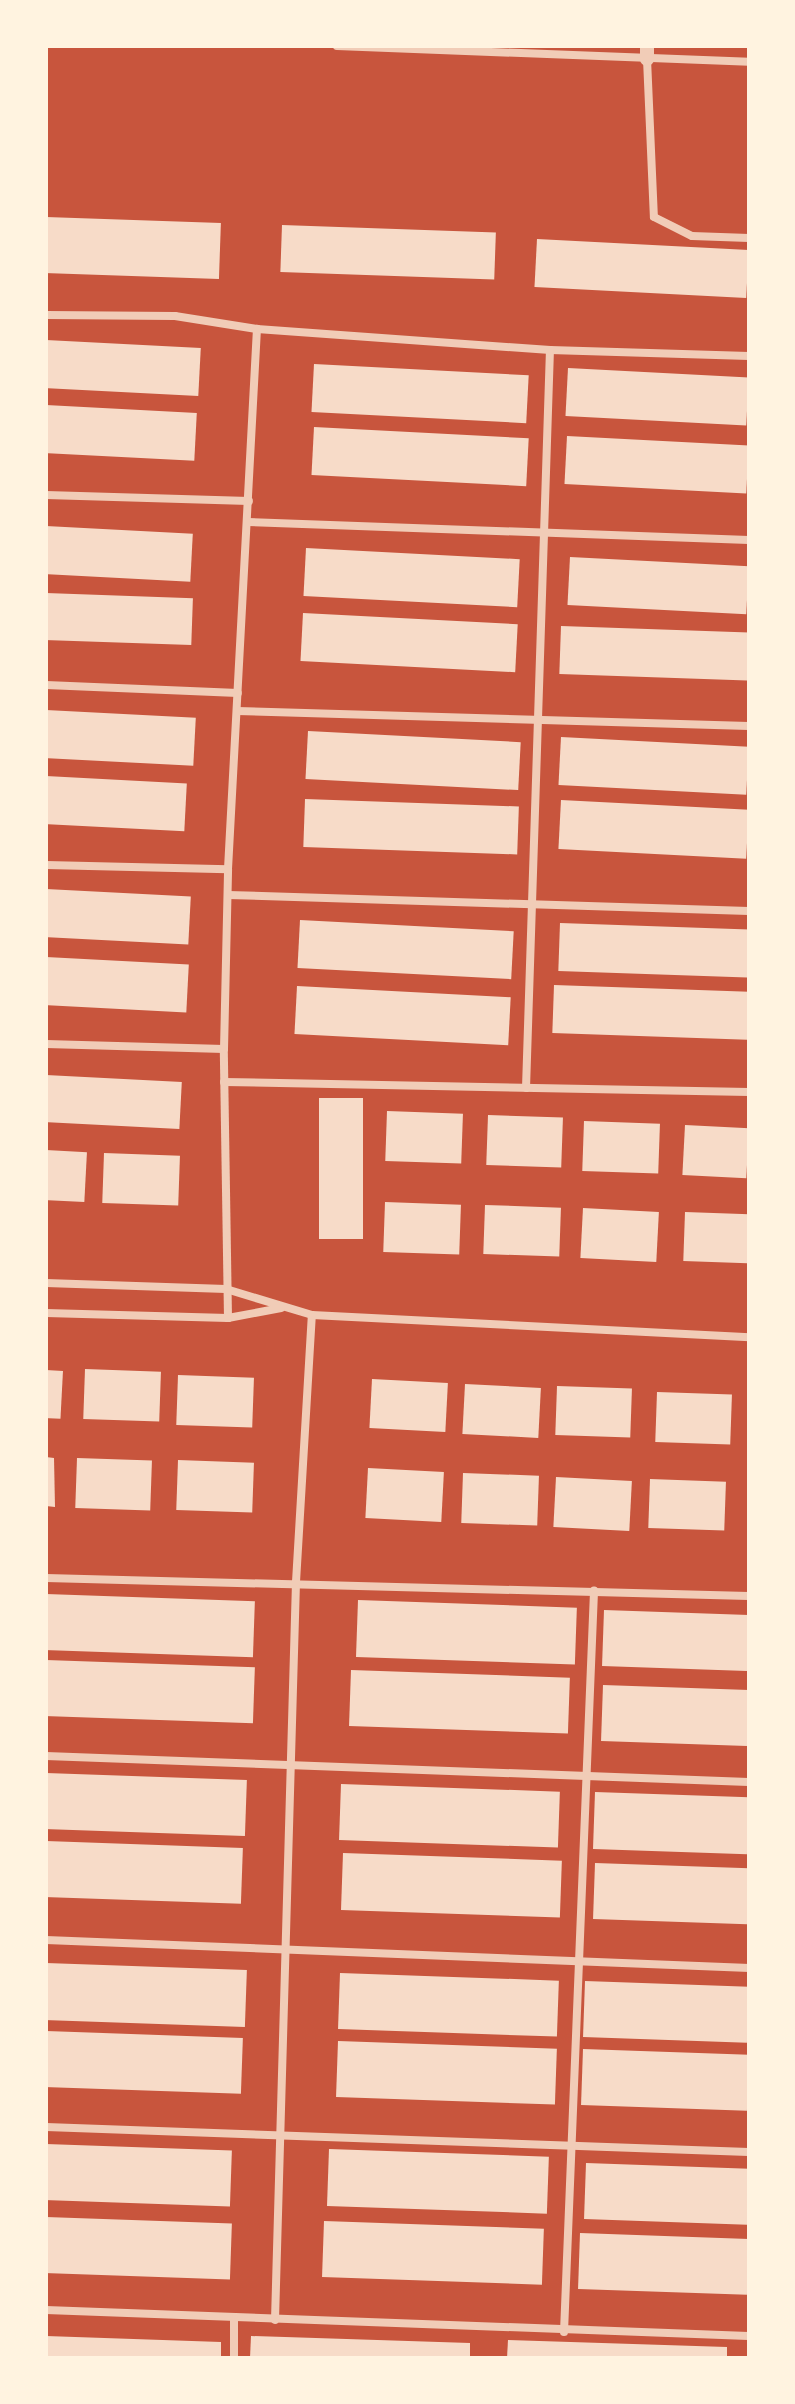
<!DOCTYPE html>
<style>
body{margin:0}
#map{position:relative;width:795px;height:2404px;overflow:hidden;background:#c8553d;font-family:Ubuntu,sans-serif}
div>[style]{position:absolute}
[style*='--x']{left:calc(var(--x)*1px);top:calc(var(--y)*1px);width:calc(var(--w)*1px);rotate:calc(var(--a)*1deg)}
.building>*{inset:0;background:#f7dbc8;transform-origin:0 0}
.minor>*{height:8px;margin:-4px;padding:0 4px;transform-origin:4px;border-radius:4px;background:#f1ccb7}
.tertiary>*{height:14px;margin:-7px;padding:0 7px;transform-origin:7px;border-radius:7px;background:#f1ccb7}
span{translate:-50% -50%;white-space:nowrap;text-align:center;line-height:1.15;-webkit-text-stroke:8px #fff3e0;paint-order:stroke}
.frame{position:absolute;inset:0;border:48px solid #fff3e0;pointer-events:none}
</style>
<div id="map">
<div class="building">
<i style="left:46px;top:217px;width:175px;height:56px;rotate:2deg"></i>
<i style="left:282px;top:225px;width:214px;height:47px;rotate:2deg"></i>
<i style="left:537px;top:239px;width:212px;height:48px;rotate:3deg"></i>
<i style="left:46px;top:340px;width:155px;height:48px;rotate:3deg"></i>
<i style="left:314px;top:364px;width:215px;height:48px;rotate:3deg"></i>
<i style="left:568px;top:368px;width:181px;height:48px;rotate:3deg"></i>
<i style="left:46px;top:405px;width:151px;height:48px;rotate:3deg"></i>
<i style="left:314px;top:427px;width:215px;height:48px;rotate:3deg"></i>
<i style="left:567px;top:436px;width:182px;height:48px;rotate:3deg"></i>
<i style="left:46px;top:526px;width:147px;height:48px;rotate:3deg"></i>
<i style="left:306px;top:548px;width:214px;height:48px;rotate:3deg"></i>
<i style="left:570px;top:557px;width:179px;height:48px;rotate:3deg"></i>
<i style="left:46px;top:593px;width:147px;height:47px;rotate:2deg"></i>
<i style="left:303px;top:613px;width:215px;height:48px;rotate:3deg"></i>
<i style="left:561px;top:626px;width:188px;height:48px;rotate:2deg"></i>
<i style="left:46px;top:710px;width:150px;height:48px;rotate:3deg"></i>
<i style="left:308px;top:731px;width:213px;height:48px;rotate:3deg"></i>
<i style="left:561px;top:737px;width:188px;height:48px;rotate:3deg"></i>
<i style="left:46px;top:776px;width:141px;height:48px;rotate:3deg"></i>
<i style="left:305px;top:799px;width:214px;height:48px;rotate:2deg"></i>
<i style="left:561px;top:800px;width:188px;height:49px;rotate:3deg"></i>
<i style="left:46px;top:889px;width:145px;height:48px;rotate:3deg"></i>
<i style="left:300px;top:920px;width:214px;height:48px;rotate:3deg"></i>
<i style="left:560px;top:923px;width:189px;height:48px;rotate:2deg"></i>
<i style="left:46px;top:957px;width:143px;height:48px;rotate:3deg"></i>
<i style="left:554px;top:985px;width:195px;height:48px;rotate:2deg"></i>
<i style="left:297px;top:986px;width:214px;height:48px;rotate:3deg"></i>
<i style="left:46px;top:1075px;width:136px;height:47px;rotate:3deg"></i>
<i style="left:319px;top:1098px;width:44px;height:141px"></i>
<i style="left:387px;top:1111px;width:76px;height:50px;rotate:2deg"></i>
<i style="left:488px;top:1115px;width:75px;height:50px;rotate:2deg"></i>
<i style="left:584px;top:1121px;width:76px;height:50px;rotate:2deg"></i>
<i style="left:685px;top:1125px;width:64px;height:50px;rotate:3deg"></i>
<i style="left:46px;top:1150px;width:41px;height:50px;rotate:3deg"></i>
<i style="left:104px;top:1153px;width:76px;height:50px;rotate:2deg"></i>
<i style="left:385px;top:1202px;width:76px;height:50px;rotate:2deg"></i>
<i style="left:485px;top:1205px;width:76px;height:49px;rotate:2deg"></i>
<i style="left:583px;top:1208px;width:76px;height:50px;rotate:3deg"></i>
<i style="left:685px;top:1212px;width:64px;height:49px;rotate:2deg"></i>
<i style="left:85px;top:1369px;width:76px;height:50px;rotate:2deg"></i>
<i style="left:46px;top:1370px;width:17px;height:48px;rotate:3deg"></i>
<i style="left:178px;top:1375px;width:76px;height:50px;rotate:2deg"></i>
<i style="left:372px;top:1379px;width:76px;height:49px;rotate:3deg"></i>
<i style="left:465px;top:1384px;width:76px;height:50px;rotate:3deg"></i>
<i style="left:557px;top:1386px;width:75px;height:49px;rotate:2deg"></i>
<i style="left:657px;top:1392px;width:75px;height:50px;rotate:2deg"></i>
<i style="clip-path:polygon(46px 1457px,54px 1458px,55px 1507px,46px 1506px)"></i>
<i style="left:77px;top:1458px;width:75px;height:50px;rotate:2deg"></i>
<i style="left:178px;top:1460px;width:76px;height:50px;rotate:2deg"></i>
<i style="left:368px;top:1468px;width:76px;height:50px;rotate:3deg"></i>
<i style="left:463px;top:1473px;width:76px;height:50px;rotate:2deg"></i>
<i style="left:556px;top:1477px;width:76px;height:50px;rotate:3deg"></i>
<i style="left:650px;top:1479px;width:76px;height:49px;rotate:2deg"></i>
<i style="left:46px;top:1594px;width:209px;height:56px;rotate:2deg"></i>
<i style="left:358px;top:1600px;width:219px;height:57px;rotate:2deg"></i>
<i style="left:604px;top:1610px;width:145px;height:56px;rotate:2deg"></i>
<i style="left:46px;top:1660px;width:209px;height:56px;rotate:2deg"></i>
<i style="left:351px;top:1670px;width:219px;height:56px;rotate:2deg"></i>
<i style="left:603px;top:1685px;width:146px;height:56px;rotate:2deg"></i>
<i style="left:46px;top:1773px;width:201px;height:56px;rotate:2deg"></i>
<i style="left:341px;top:1784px;width:219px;height:56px;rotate:2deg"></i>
<i style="left:595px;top:1792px;width:154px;height:57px;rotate:2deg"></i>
<i style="left:46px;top:1841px;width:197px;height:56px;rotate:2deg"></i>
<i style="left:343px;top:1853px;width:219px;height:57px;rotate:2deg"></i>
<i style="left:595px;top:1863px;width:154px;height:56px;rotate:2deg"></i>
<i style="left:46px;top:1963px;width:201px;height:57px;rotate:2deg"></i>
<i style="left:340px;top:1973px;width:219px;height:56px;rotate:2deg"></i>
<i style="left:585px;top:1981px;width:164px;height:56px;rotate:2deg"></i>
<i style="left:46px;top:2031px;width:197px;height:56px;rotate:2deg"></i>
<i style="left:338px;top:2041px;width:219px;height:56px;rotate:2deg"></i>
<i style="left:583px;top:2049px;width:166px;height:56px;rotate:2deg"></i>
<i style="left:46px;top:2144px;width:186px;height:56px;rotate:2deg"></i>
<i style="left:329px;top:2149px;width:220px;height:57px;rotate:2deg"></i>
<i style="left:586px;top:2163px;width:163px;height:56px;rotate:2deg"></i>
<i style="left:46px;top:2217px;width:186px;height:56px;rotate:2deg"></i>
<i style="left:324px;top:2221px;width:220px;height:56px;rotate:2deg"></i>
<i style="left:580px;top:2233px;width:169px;height:56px;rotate:2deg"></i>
<i style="clip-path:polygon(46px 2336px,221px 2342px,221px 2358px,46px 2358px)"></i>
<i style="clip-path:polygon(251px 2336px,470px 2343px,470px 2358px,250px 2358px)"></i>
<i style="clip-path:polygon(508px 2340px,727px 2347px,727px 2358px,507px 2358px)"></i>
</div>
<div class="minor">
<i style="--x:337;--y:46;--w:412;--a:2.2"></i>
<i style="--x:647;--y:59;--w:158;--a:87.5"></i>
<i style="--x:654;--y:217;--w:42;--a:26.6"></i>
<i style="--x:692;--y:236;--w:57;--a:2"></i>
<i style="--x:46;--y:315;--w:129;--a:0.4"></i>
<i style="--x:175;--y:316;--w:83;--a:9"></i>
<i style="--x:257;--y:329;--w:294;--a:4.1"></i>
<i style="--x:550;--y:350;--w:199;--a:1.7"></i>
<i style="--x:46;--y:495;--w:203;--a:1.7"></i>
<i style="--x:248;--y:522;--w:501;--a:2.06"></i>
<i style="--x:46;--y:685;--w:192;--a:2.4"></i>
<i style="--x:237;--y:711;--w:512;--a:1.68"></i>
<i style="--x:46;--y:865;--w:182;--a:1.3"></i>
<i style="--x:228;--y:895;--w:521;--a:1.76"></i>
<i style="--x:46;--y:1044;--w:178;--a:1.6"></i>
<i style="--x:224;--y:1082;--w:525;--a:1.09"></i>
<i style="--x:526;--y:1088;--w:738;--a:-88.14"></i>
<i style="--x:46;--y:1283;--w:180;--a:1.9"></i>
<i style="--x:226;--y:1289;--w:90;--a:16.8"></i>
<i style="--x:312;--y:1315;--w:438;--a:2.9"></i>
<i style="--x:46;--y:1313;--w:182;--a:1.6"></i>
<i style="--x:228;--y:1318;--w:54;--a:-10.7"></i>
<i style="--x:228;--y:1318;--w:269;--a:-90.9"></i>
<i style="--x:224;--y:1049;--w:180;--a:-88.7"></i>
<i style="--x:228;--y:869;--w:541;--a:-86.93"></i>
<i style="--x:46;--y:1578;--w:703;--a:1.47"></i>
<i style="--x:46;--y:1756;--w:703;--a:2.12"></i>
<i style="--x:46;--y:1940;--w:704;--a:2.28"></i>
<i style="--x:46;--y:2127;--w:703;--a:2.04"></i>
<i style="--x:46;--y:2310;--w:703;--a:2.12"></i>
<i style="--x:275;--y:2320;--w:738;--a:-88.37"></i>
<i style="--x:296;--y:1582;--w:267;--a:-86.6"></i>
<i style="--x:564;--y:2332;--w:742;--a:-87.68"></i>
<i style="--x:234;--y:2358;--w:39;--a:-90"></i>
</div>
<div class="tertiary">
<i style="--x:647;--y:59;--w:13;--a:-90"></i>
</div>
<div class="frame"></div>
</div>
